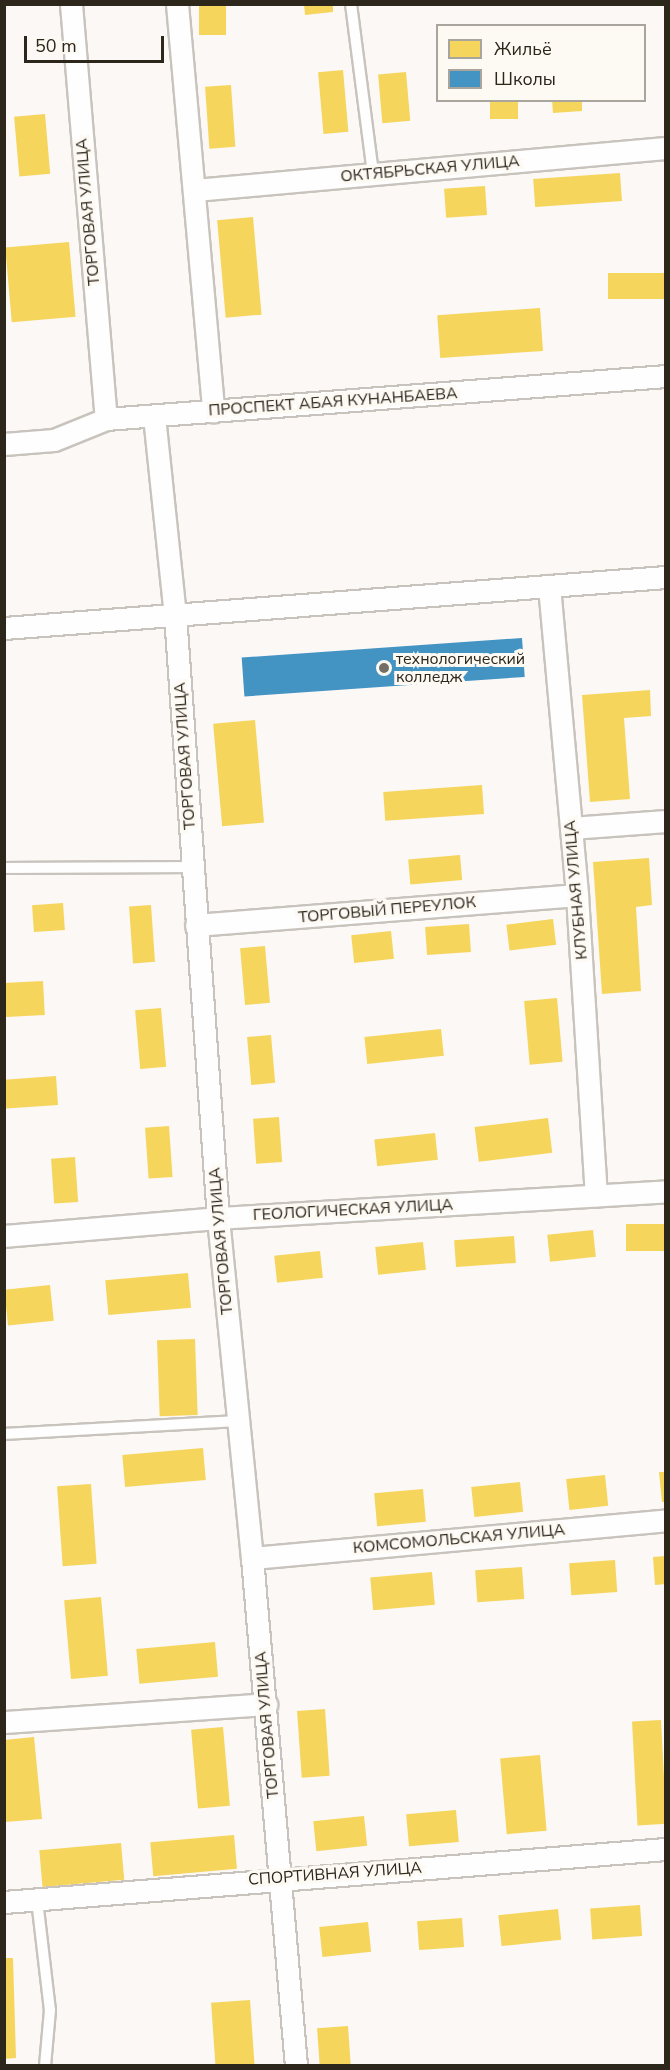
<!DOCTYPE html>
<meta charset="utf-8">
<style>
body{margin:0}
#map{position:relative;width:670px;height:2070px;overflow:hidden;background:#fbf8f5;font-family:"Nunito Sans",sans-serif}
div>[style]{position:absolute}
[style*='--x']{left:calc(var(--x)*1px);top:calc(var(--y)*1px);width:calc(var(--w)*1px);rotate:calc(var(--a)*1deg)}
.homes>*{inset:0;background:#f6d55c;transform-origin:0 0}
.schools>*{inset:0;background:#4393c3;transform-origin:0 0}
.roads{filter:drop-shadow(2px 0 #c8c3bc) drop-shadow(-2px 0 #c8c3bc) drop-shadow(0 2px #c8c3bc) drop-shadow(0 -2px #c8c3bc)}
.service>*{height:10px;margin:-5px;padding:0 5px;transform-origin:5px;border-radius:5px;background:#fefefe}
.minor>*{height:21px;margin:-10.5px;padding:0 10.5px;transform-origin:10.5px;border-radius:10.5px;background:#fefefe}
.dots>*{width:16px;height:16px;translate:-50% -50%;box-sizing:border-box;border:3px solid #fdf9f3;border-radius:50%}
span{translate:-50% -50%;white-space:nowrap;text-align:center;line-height:1.15;-webkit-text-stroke:6px #fdf9f3;paint-order:stroke}
.street-label{font-size:16px;color:#2c261b}
.poi-label{font-size:16px;color:#2c261b}
.left{translate:0 -50%;text-align:left}
.frame{position:absolute;inset:0;border:6px solid #2c261b;pointer-events:none}
.legend{position:absolute;left:436px;top:24px;width:210px;height:78px;box-sizing:border-box;background:#fdf9f3;border:2px solid #a9a59d;margin:0;padding:8px 10px;list-style:none;font-size:18px;color:#2c261b}
.legend li{display:flex;align-items:center;gap:12px;height:30px}
.legend b{width:30px;border:2px solid #a9a59d}
.scale{position:absolute;left:24px;top:36px;width:140px;height:27px;box-sizing:border-box;border:3px solid #2c261b;border-top:0;padding-left:8px;font-size:18px;line-height:21px;white-space:nowrap;color:#2c261b;-webkit-text-stroke:4px #fdf9f3;paint-order:stroke}
</style>
<div id="map">
<div class="homes">
<i style="left:199px;top:4px;width:27px;height:31px"></i>
<i style="clip-path:polygon(304px 4px,333px 4px,333px 12px,305px 15px)"></i>
<i style="left:343px;top:70px;width:62px;height:25px;rotate:85deg"></i>
<i style="left:406px;top:72px;width:49px;height:28px;rotate:85deg"></i>
<i style="left:231px;top:85px;width:62px;height:26px;rotate:86deg"></i>
<i style="left:490px;top:100px;width:28px;height:19px"></i>
<i style="clip-path:polygon(552px 100px,582px 100px,582px 111px,553px 113px)"></i>
<i style="left:45px;top:114px;width:60px;height:31px;rotate:85deg"></i>
<i style="left:620px;top:173px;width:28px;height:87px;rotate:86deg"></i>
<i style="left:485px;top:186px;width:29px;height:41px;rotate:86deg"></i>
<i style="left:253px;top:217px;width:98px;height:36px;rotate:85deg"></i>
<i style="left:69px;top:242px;width:75px;height:64px;rotate:85deg"></i>
<i style="left:666px;top:273px;width:26px;height:58px;rotate:90deg"></i>
<i style="left:540px;top:308px;width:43px;height:103px;rotate:86deg"></i>
<i style="clip-path:polygon(650px 690px,651px 716px,624px 718px,630px 799px,590px 802px,582px 695px)"></i>
<i style="left:255px;top:720px;width:103px;height:42px;rotate:85deg"></i>
<i style="left:482px;top:785px;width:29px;height:99px;rotate:86deg"></i>
<i style="left:460px;top:855px;width:25px;height:52px;rotate:85deg"></i>
<i style="clip-path:polygon(649px 858px,652px 905px,636px 907px,641px 991px,602px 994px,593px 862px)"></i>
<i style="left:63px;top:903px;width:27px;height:31px;rotate:86deg"></i>
<i style="left:151px;top:905px;width:57px;height:22px;rotate:86deg"></i>
<i style="left:553px;top:919px;width:26px;height:47px;rotate:83deg"></i>
<i style="left:469px;top:924px;width:28px;height:44px;rotate:86deg"></i>
<i style="left:391px;top:931px;width:28px;height:40px;rotate:84deg"></i>
<i style="left:265px;top:946px;width:57px;height:25px;rotate:85deg"></i>
<i style="left:43px;top:981px;width:34px;height:39px;rotate:87deg"></i>
<i style="left:557px;top:998px;width:64px;height:33px;rotate:85deg"></i>
<i style="left:161px;top:1008px;width:59px;height:26px;rotate:85deg"></i>
<i style="left:441px;top:1029px;width:27px;height:77px;rotate:84deg"></i>
<i style="left:271px;top:1035px;width:48px;height:24px;rotate:85deg"></i>
<i style="left:56px;top:1076px;width:29px;height:52px;rotate:86deg"></i>
<i style="left:279px;top:1117px;width:45px;height:26px;rotate:86deg"></i>
<i style="left:548px;top:1118px;width:35px;height:74px;rotate:83deg"></i>
<i style="left:169px;top:1126px;width:51px;height:24px;rotate:86deg"></i>
<i style="left:435px;top:1133px;width:27px;height:61px;rotate:84deg"></i>
<i style="left:75px;top:1157px;width:45px;height:24px;rotate:86deg"></i>
<i style="left:666px;top:1224px;width:27px;height:40px;rotate:90deg"></i>
<i style="left:593px;top:1230px;width:27px;height:46px;rotate:84deg"></i>
<i style="left:514px;top:1236px;width:27px;height:60px;rotate:86deg"></i>
<i style="left:423px;top:1242px;width:28px;height:48px;rotate:84deg"></i>
<i style="left:320px;top:1251px;width:27px;height:46px;rotate:84deg"></i>
<i style="left:188px;top:1273px;width:35px;height:83px;rotate:85deg"></i>
<i style="left:50px;top:1285px;width:36px;height:46px;rotate:84deg"></i>
<i style="left:195px;top:1339px;width:76px;height:38px;rotate:88deg"></i>
<i style="left:203px;top:1448px;width:32px;height:81px;rotate:85deg"></i>
<i style="clip-path:polygon(659px 1472px,666px 1472px,666px 1502px,662px 1502px)"></i>
<i style="left:605px;top:1475px;width:31px;height:39px;rotate:84deg"></i>
<i style="left:520px;top:1482px;width:30px;height:49px;rotate:84deg"></i>
<i style="left:91px;top:1484px;width:80px;height:34px;rotate:86deg"></i>
<i style="left:423px;top:1489px;width:33px;height:49px;rotate:85deg"></i>
<i style="clip-path:polygon(666px 1556px,666px 1584px,655px 1585px,653px 1557px)"></i>
<i style="left:615px;top:1560px;width:32px;height:46px;rotate:86deg"></i>
<i style="left:522px;top:1567px;width:32px;height:47px;rotate:86deg"></i>
<i style="left:432px;top:1572px;width:33px;height:62px;rotate:85deg"></i>
<i style="left:101px;top:1597px;width:79px;height:37px;rotate:85deg"></i>
<i style="left:215px;top:1642px;width:35px;height:79px;rotate:85deg"></i>
<i style="left:325px;top:1709px;width:67px;height:28px;rotate:86deg"></i>
<i style="left:661px;top:1720px;width:104px;height:29px;rotate:87deg"></i>
<i style="left:223px;top:1727px;width:79px;height:32px;rotate:85deg"></i>
<i style="clip-path:polygon(34px 1737px,42px 1819px,5px 1822px,4px 1740px)"></i>
<i style="left:540px;top:1755px;width:76px;height:40px;rotate:85deg"></i>
<i style="left:456px;top:1810px;width:32px;height:50px;rotate:85deg"></i>
<i style="left:364px;top:1816px;width:30px;height:51px;rotate:84deg"></i>
<i style="left:234px;top:1835px;width:34px;height:84px;rotate:85deg"></i>
<i style="left:121px;top:1843px;width:37px;height:82px;rotate:85deg"></i>
<i style="left:640px;top:1905px;width:31px;height:50px;rotate:86deg"></i>
<i style="left:558px;top:1909px;width:31px;height:60px;rotate:84deg"></i>
<i style="left:462px;top:1918px;width:29px;height:45px;rotate:86deg"></i>
<i style="left:368px;top:1922px;width:30px;height:49px;rotate:84deg"></i>
<i style="clip-path:polygon(4px 1958px,13px 1958px,16px 2058px,4px 2059px)"></i>
<i style="left:250px;top:2000px;width:66px;height:39px;rotate:86deg"></i>
<i style="left:348px;top:2026px;width:40px;height:31px;rotate:86deg"></i>
</div>
<div class="schools">
<i style="left:522px;top:638px;width:39px;height:281px;rotate:86deg"></i>
</div>
<div class="roads">
<div class="service">
<i style="--x:351;--y:4;--w:171;--a:82.6"></i>
<i style="--x:4;--y:868;--w:188;--a:-0.3"></i>
<i style="--x:4;--y:1434;--w:234;--a:-3.2"></i>
<i style="--x:37;--y:1900;--w:111;--a:83.3"></i>
<i style="--x:50;--y:2010;--w:56;--a:95.1"></i>
</div>
<div class="minor">
<i style="--x:71;--y:4;--w:416;--a:85.2"></i>
<i style="--x:177;--y:4;--w:409;--a:84.9"></i>
<i style="--x:194;--y:190;--w:474;--a:-5.1"></i>
<i style="--x:154;--y:416;--w:200;--a:84"></i>
<i style="--x:175;--y:615;--w:605;--a:85.92"></i>
<i style="--x:218;--y:1218;--w:342;--a:84.3"></i>
<i style="--x:252;--y:1558;--w:510;--a:85.05"></i>
<i style="--x:4;--y:444;--w:50;--a:-4.6"></i>
<i style="--x:54;--y:440;--w:56;--a:-22"></i>
<i style="--x:106;--y:419;--w:562;--a:-4.39"></i>
<i style="--x:549;--y:586;--w:310;--a:84.8"></i>
<i style="--x:577;--y:895;--w:301;--a:86.4"></i>
<i style="--x:4;--y:628;--w:664;--a:-4.41"></i>
<i style="--x:571;--y:828;--w:95;--a:-4.2"></i>
<i style="--x:196;--y:925;--w:382;--a:-4.5"></i>
<i style="--x:4;--y:1236;--w:215;--a:-4.8"></i>
<i style="--x:218;--y:1218;--w:449;--a:-3.4"></i>
<i style="--x:252;--y:1558;--w:416;--a:-5.2"></i>
<i style="--x:4;--y:1722;--w:263;--a:-3.9"></i>
<i style="--x:4;--y:1902;--w:664;--a:-4.58"></i>
</div>
</div>
<div class="dots">
<i style="left:384px;top:668px;background:#747067"></i>
</div>
<div class="street-label">
<span style="left:430px;top:169px;rotate:-5deg">ОКТЯБРЬСКАЯ УЛИЦА</span>
<span style="left:88px;top:212px;rotate:-95deg">ТОРГОВАЯ УЛИЦА</span>
<span style="left:333px;top:402px;rotate:-4deg">ПРОСПЕКТ АБАЯ КУНАНБАЕВА</span>
<span style="left:185px;top:756px;rotate:-94deg">ТОРГОВАЯ УЛИЦА</span>
<span style="left:576px;top:890px;rotate:-95deg">КЛУБНАЯ УЛИЦА</span>
<span style="left:387px;top:910px;rotate:-5deg">ТОРГОВЫЙ ПЕРЕУЛОК</span>
<span style="left:353px;top:1210px;rotate:-3deg">ГЕОЛОГИЧЕСКАЯ УЛИЦА</span>
<span style="left:221px;top:1241px;rotate:-95deg">ТОРГОВАЯ УЛИЦА</span>
<span style="left:459px;top:1539px;rotate:-5deg">КОМСОМОЛЬСКАЯ УЛИЦА</span>
<span style="left:267px;top:1725px;rotate:-95deg">ТОРГОВАЯ УЛИЦА</span>
<span style="left:335px;top:1874px;rotate:-4deg">СПОРТИВНАЯ УЛИЦА</span>
</div>
<div class="poi-label">
<span class="left" style="left:396px;top:668px">технологический<br>колледж</span>
</div>
<div class="frame"></div>
<ul class="legend">
<li><b style="height:16px;background:#f6d55c"></b>Жильё</li>
<li><b style="height:16px;background:#4393c3"></b>Школы</li>
</ul>
<div class="scale">50 m</div>
</div>
